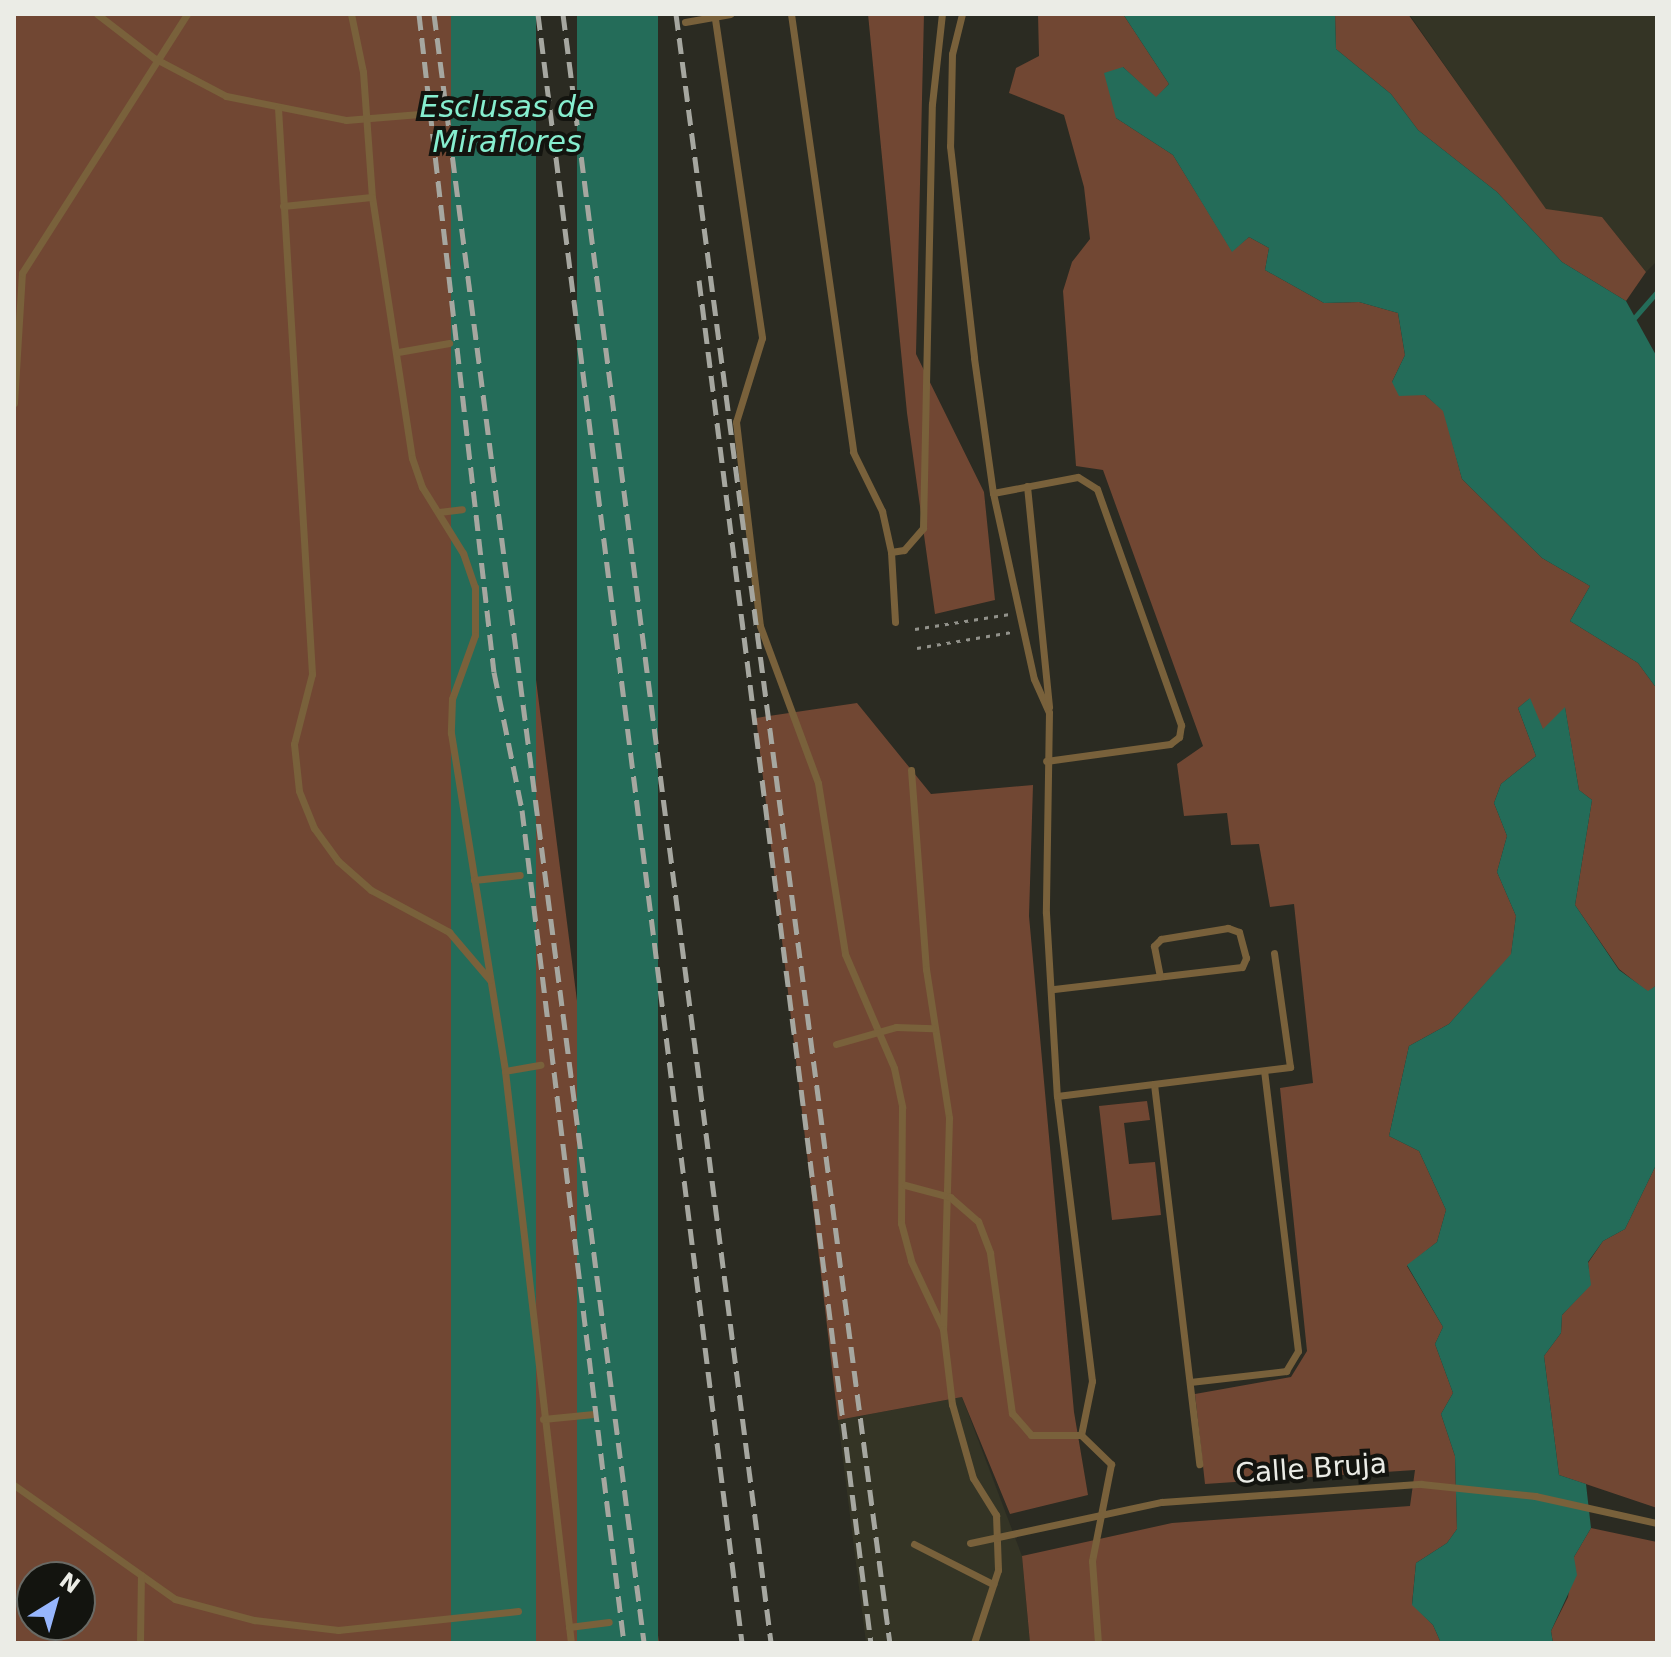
<!DOCTYPE html>
<style>
body{margin:0}
#map{position:relative;width:1671px;height:1657px;overflow:hidden;background:#2b2b22;font-family:"DejaVu Sans",sans-serif}
div>[style]{position:absolute}
[style*='--x']{left:calc(var(--x)*1px);top:calc(var(--y)*1px);width:calc(var(--w)*1px);rotate:calc(var(--a)*1deg)}
.built>*{inset:0;background:#343425}
.green>*{inset:0;background:#714733}
.water>*{inset:0;background:#246c59;transform-origin:0 0}
.stream>*{height:5px;margin:-2.5px;padding:0 2.5px;transform-origin:2.5px;border-radius:2.5px;background:#246c59}
.path>*{height:3px;margin-top:-1.5px;transform-origin:0;background:repeating-linear-gradient(90deg,#92928b 0 4px,transparent 0 10px)}
.lane>*{height:7px;margin:-3.5px;padding:0 3.5px;transform-origin:3.5px;border-radius:3.5px;background:#79613b}
.rail>*{height:5px;margin-top:-2.5px;transform-origin:0;background:repeating-linear-gradient(90deg,#a6a7a0 0 16px,transparent 0 24px)}
.lane-bridge>*{height:7px;margin:-3.5px;padding:0 3.5px;transform-origin:3.5px;border-radius:3.5px;background:#79613b}
span{translate:-50% -50%;white-space:nowrap;text-align:center;line-height:1.15;-webkit-text-stroke:8px #13140f;paint-order:stroke}
.street-label{font-size:28px;color:#ebece6}
.water-label{font-size:30px;color:#86eecf;font-style:italic}
.frame{position:absolute;inset:0;border:16px solid #ebece6;pointer-events:none}
.north{position:absolute;left:16px;top:1561px;width:80px;height:80px;box-sizing:border-box;background:#13140f;border:2px solid #696a65;border-radius:50%;rotate:37deg;font-size:22px;font-weight:700;line-height:32px;text-align:center;color:#ebece6}
.north::after{content:'';display:block;margin:auto;width:28px;height:36px;background:#97b6fd;clip-path:polygon(50% 0,100% 100%,50% 72%,0 100%)}
</style>
<div id="map">
<div class="built">
<i style="clip-path:polygon(1409px 14px,1657px 14px,1657px 261px,1646px 272px,1602px 217px,1546px 210px)"></i>
<i style="clip-path:polygon(962px 1397px,1022px 1556px,1030px 1643px,866px 1643px,838px 1420px)"></i>
</div>
<div class="green">
<i style="clip-path:polygon(evenodd,14px 14px,451px 14px,659px 1643px,14px 1643px,14px 14px,32px 1577px,80px 1577px,80px 1625px,32px 1625px,32px 1577px)"></i>
<i style="clip-path:polygon(868px 14px,924px 14px,916px 354px,984px 492px,995px 600px,935px 614px,907px 413px)"></i>
<i style="clip-path:polygon(1038px 14px,1123px 14px,1169px 84px,1156px 98px,1123px 67px,1116px 118px,1173px 155px,1232px 251px,1249px 237px,1269px 248px,1265px 270px,1324px 303px,1359px 302px,1398px 313px,1405px 355px,1392px 382px,1425px 395px,1444px 411px,1462px 479px,1542px 558px,1590px 586px,1570px 621px,1638px 663px,1657px 689px,1657px 985px,1648px 992px,1619px 969px,1575px 905px,1592px 800px,1579px 790px,1565px 708px,1543px 730px,1529px 699px,1518px 708px,1536px 756px,1501px 784px,1494px 803px,1507px 836px,1497px 872px,1516px 916px,1511px 955px,1449px 1024px,1409px 1046px,1389px 1136px,1419px 1151px,1446px 1210px,1437px 1242px,1407px 1266px,1443px 1327px,1435px 1344px,1453px 1393px,1441px 1414px,1455px 1456px,1457px 1529px,1447px 1543px,1416px 1563px,1412px 1604px,1433px 1625px,1441px 1643px,1030px 1643px,1022px 1556px,1172px 1523px,1410px 1506px,1415px 1470px,1205px 1484px,1195px 1394px,1291px 1377px,1307px 1351px,1280px 1088px,1313px 1083px,1294px 904px,1270px 907px,1259px 844px,1231px 845px,1227px 813px,1184px 816px,1177px 764px,1203px 746px,1103px 470px,1076px 466px,1063px 291px,1072px 262px,1090px 239px,1084px 187px,1064px 115px,1009px 93px,1016px 68px,1039px 56px)"></i>
<i style="clip-path:polygon(1335px 14px,1408px 14px,1546px 209px,1602px 217px,1646px 272px,1626px 301px,1562px 262px,1497px 192px,1418px 130px,1391px 94px,1336px 49px)"></i>
<i style="clip-path:polygon(857px 703px,931px 794px,1033px 785px,1029px 916px,1074px 1412px,1088px 1495px,1010px 1514px,962px 1397px,838px 1420px,756px 718px)"></i>
<i style="clip-path:polygon(1147px 1101px,1150px 1120px,1124px 1123px,1129px 1164px,1155px 1162px,1161px 1215px,1112px 1220px,1099px 1106px)"></i>
<i style="clip-path:polygon(1657px 1163px,1657px 1508px,1559px 1475px,1544px 1356px,1561px 1333px,1562px 1315px,1590px 1285px,1588px 1263px,1603px 1241px,1625px 1229px)"></i>
<i style="clip-path:polygon(1591px 1528px,1657px 1542px,1657px 1643px,1553px 1643px,1551px 1631px,1568px 1597px,1574px 1557px)"></i>
</div>
<div class="water">
<i style="left:451px;top:14px;width:85px;height:1642px"></i>
<i style="left:577px;top:14px;width:81px;height:1642px"></i>
<i style="clip-path:polygon(1123px 14px,1335px 14px,1336px 49px,1391px 94px,1418px 130px,1497px 192px,1562px 262px,1626px 301px,1657px 357px,1657px 689px,1638px 663px,1570px 621px,1590px 586px,1542px 558px,1462px 479px,1443px 411px,1425px 395px,1399px 396px,1392px 382px,1405px 355px,1398px 313px,1359px 302px,1324px 303px,1265px 270px,1269px 248px,1249px 237px,1232px 252px,1173px 155px,1116px 118px,1104px 73px,1123px 67px,1156px 97px,1169px 84px)"></i>
<i style="clip-path:polygon(1530px 698px,1543px 729px,1565px 707px,1579px 790px,1592px 800px,1575px 905px,1619px 970px,1648px 991px,1657px 985px,1657px 1163px,1625px 1229px,1603px 1241px,1588px 1262px,1591px 1285px,1562px 1315px,1561px 1333px,1544px 1356px,1559px 1475px,1586px 1484px,1591px 1528px,1574px 1557px,1577px 1575px,1551px 1631px,1553px 1643px,1441px 1643px,1433px 1625px,1412px 1605px,1416px 1563px,1447px 1543px,1457px 1529px,1455px 1456px,1441px 1414px,1453px 1393px,1435px 1344px,1443px 1327px,1407px 1265px,1437px 1242px,1446px 1210px,1419px 1151px,1389px 1136px,1409px 1046px,1449px 1024px,1511px 954px,1516px 916px,1497px 872px,1507px 836px,1494px 803px,1501px 784px,1536px 756px,1518px 708px)"></i>
</div>
<div class="stream">
<i style="--x:1635;--y:317;--w:33;--a:-49"></i>
</div>
<div class="path">
<i style="--x:915;--y:629;--w:96;--a:-9"></i>
<i style="--x:917;--y:648;--w:96;--a:-9.6"></i>
</div>
<div class="lane">
<i style="--x:97;--y:14;--w:72;--a:37.7"></i>
<i style="--x:154;--y:58;--w:81;--a:27.8"></i>
<i style="--x:226;--y:96;--w:122;--a:11.3"></i>
<i style="--x:346;--y:120;--w:74;--a:-4.6"></i>
<i style="--x:351;--y:14;--w:59;--a:78.3"></i>
<i style="--x:363;--y:72;--w:125;--a:85.9"></i>
<i style="--x:372;--y:197;--w:264;--a:81.3"></i>
<i style="--x:412;--y:458;--w:31;--a:71"></i>
<i style="--x:422;--y:487;--w:78;--a:58.2"></i>
<i style="--x:463;--y:553;--w:36;--a:71"></i>
<i style="--x:475;--y:587;--w:48;--a:90"></i>
<i style="--x:475;--y:635;--w:68;--a:109.8"></i>
<i style="--x:452;--y:699;--w:34;--a:92"></i>
<i style="--x:451;--y:733;--w:342;--a:80.9"></i>
<i style="--x:505;--y:1071;--w:576;--a:83.42"></i>
<i style="--x:791;--y:14;--w:442;--a:81.9"></i>
<i style="--x:853;--y:452;--w:66;--a:63.8"></i>
<i style="--x:882;--y:511;--w:42;--a:77.6"></i>
<i style="--x:891;--y:552;--w:70;--a:86.7"></i>
<i style="--x:962;--y:14;--w:41;--a:104"></i>
<i style="--x:952;--y:54;--w:92;--a:91.2"></i>
<i style="--x:950;--y:146;--w:213;--a:83.5"></i>
<i style="--x:974;--y:358;--w:136;--a:82"></i>
<i style="--x:993;--y:493;--w:190;--a:77.6"></i>
<i style="--x:1034;--y:679;--w:36;--a:66"></i>
<i style="--x:1049;--y:712;--w:201;--a:90.9"></i>
<i style="--x:1046;--y:913;--w:183;--a:86.6"></i>
<i style="--x:1057;--y:1096;--w:287;--a:83"></i>
<i style="--x:1092;--y:1381;--w:55;--a:101.5"></i>
<i style="--x:1081;--y:1435;--w:42;--a:44"></i>
<i style="--x:1111;--y:1464;--w:99;--a:101.1"></i>
<i style="--x:1092;--y:1561;--w:82;--a:85.8"></i>
<i style="--x:715;--y:19;--w:322;--a:81.6"></i>
<i style="--x:762;--y:338;--w:88;--a:107.2"></i>
<i style="--x:736;--y:422;--w:205;--a:83.3"></i>
<i style="--x:760;--y:626;--w:167;--a:69.7"></i>
<i style="--x:818;--y:783;--w:173;--a:81"></i>
<i style="--x:845;--y:954;--w:124;--a:66.7"></i>
<i style="--x:894;--y:1068;--w:40;--a:78"></i>
<i style="--x:902;--y:1107;--w:116;--a:90.5"></i>
<i style="--x:901;--y:1223;--w:39;--a:75"></i>
<i style="--x:911;--y:1261;--w:75;--a:64.8"></i>
<i style="--x:685;--y:22;--w:46;--a:-10.1"></i>
<i style="--x:278;--y:108;--w:567;--a:86.56"></i>
<i style="--x:312;--y:674;--w:72;--a:104.4"></i>
<i style="--x:294;--y:744;--w:47;--a:83.9"></i>
<i style="--x:299;--y:791;--w:40;--a:68"></i>
<i style="--x:314;--y:828;--w:41;--a:54"></i>
<i style="--x:338;--y:861;--w:44;--a:41.3"></i>
<i style="--x:371;--y:890;--w:89;--a:28.3"></i>
<i style="--x:449;--y:932;--w:63;--a:49.5"></i>
<i style="--x:283;--y:206;--w:89;--a:-5.8"></i>
<i style="--x:398;--y:352;--w:52;--a:-10"></i>
<i style="--x:14;--y:403;--w:130;--a:-86.5"></i>
<i style="--x:22;--y:273;--w:307;--a:-57.5"></i>
<i style="--x:1027;--y:486;--w:222;--a:84.3"></i>
<i style="--x:993;--y:493;--w:86;--a:-10.7"></i>
<i style="--x:1078;--y:477;--w:22;--a:32"></i>
<i style="--x:1097;--y:489;--w:251;--a:70.4"></i>
<i style="--x:1181;--y:725;--w:12;--a:99"></i>
<i style="--x:1179;--y:737;--w:11;--a:142"></i>
<i style="--x:1170;--y:744;--w:125;--a:172.2"></i>
<i style="--x:439;--y:512;--w:23;--a:-7"></i>
<i style="--x:891;--y:552;--w:13;--a:-9"></i>
<i style="--x:904;--y:550;--w:29;--a:-49"></i>
<i style="--x:923;--y:528;--w:424;--a:-88.8"></i>
<i style="--x:932;--y:104;--w:91;--a:-83.7"></i>
<i style="--x:911;--y:770;--w:200;--a:85.7"></i>
<i style="--x:926;--y:969;--w:151;--a:81.2"></i>
<i style="--x:949;--y:1118;--w:211;--a:91.6"></i>
<i style="--x:943;--y:1329;--w:76;--a:83.2"></i>
<i style="--x:952;--y:1404;--w:77;--a:74.2"></i>
<i style="--x:973;--y:1478;--w:44;--a:58.1"></i>
<i style="--x:996;--y:1515;--w:55;--a:87.9"></i>
<i style="--x:998;--y:1570;--w:77;--a:108.2"></i>
<i style="--x:474;--y:880;--w:46;--a:-6.2"></i>
<i style="--x:1054;--y:989;--w:189;--a:-6.7"></i>
<i style="--x:1242;--y:967;--w:10;--a:-66"></i>
<i style="--x:1246;--y:958;--w:27;--a:-105"></i>
<i style="--x:1239;--y:932;--w:12;--a:-160"></i>
<i style="--x:1228;--y:928;--w:68;--a:170.7"></i>
<i style="--x:1161;--y:939;--w:10;--a:135"></i>
<i style="--x:1154;--y:946;--w:31;--a:79"></i>
<i style="--x:836;--y:1044;--w:62;--a:-15.8"></i>
<i style="--x:896;--y:1027;--w:37;--a:2"></i>
<i style="--x:505;--y:1071;--w:36;--a:-10"></i>
<i style="--x:1154;--y:1084;--w:383;--a:83.2"></i>
<i style="--x:1057;--y:1096;--w:235;--a:-7.1"></i>
<i style="--x:1290;--y:1067;--w:115;--a:-98"></i>
<i style="--x:905;--y:1185;--w:47;--a:14.9"></i>
<i style="--x:950;--y:1197;--w:37;--a:41"></i>
<i style="--x:978;--y:1221;--w:34;--a:69"></i>
<i style="--x:990;--y:1253;--w:162;--a:82.2"></i>
<i style="--x:1012;--y:1413;--w:29;--a:49"></i>
<i style="--x:1031;--y:1435;--w:50;--a:0"></i>
<i style="--x:1190;--y:1382;--w:97;--a:-6.5"></i>
<i style="--x:1286;--y:1371;--w:23;--a:-59"></i>
<i style="--x:1298;--y:1351;--w:282;--a:-96.9"></i>
<i style="--x:543;--y:1419;--w:51;--a:-5.6"></i>
<i style="--x:14;--y:1485;--w:197;--a:35.3"></i>
<i style="--x:175;--y:1599;--w:82;--a:14.9"></i>
<i style="--x:254;--y:1620;--w:85;--a:6.8"></i>
<i style="--x:338;--y:1630;--w:181;--a:-6"></i>
<i style="--x:914;--y:1544;--w:89;--a:26.9"></i>
<i style="--x:569;--y:1627;--w:40;--a:-7.1"></i>
<i style="--x:140;--y:1643;--w:68;--a:-89.2"></i>
</div>
<div class="rail">
<i style="--x:419;--y:14;--w:662;--a:83.5"></i>
<i style="--x:494;--y:672;--w:141;--a:78.5"></i>
<i style="--x:522;--y:810;--w:839;--a:83.02"></i>
<i style="--x:434;--y:14;--w:1642;--a:82.65"></i>
<i style="--x:538;--y:14;--w:1642;--a:82.86"></i>
<i style="--x:563;--y:14;--w:1642;--a:82.72"></i>
<i style="--x:676;--y:14;--w:1643;--a:82.52"></i>
<i style="--x:699;--y:280;--w:1374;--a:82.81"></i>
</div>
<div class="lane-bridge">
<i style="--x:970;--y:1543;--w:196;--a:-12.1"></i>
<i style="--x:1162;--y:1502;--w:260;--a:-4"></i>
<i style="--x:1421;--y:1484;--w:115;--a:6"></i>
<i style="--x:1535;--y:1496;--w:125;--a:12.5"></i>
</div>
<div class="street-label">
<span style="left:1311px;top:1469px;rotate:-4deg">Calle Bruja</span>
</div>
<div class="water-label">
<span style="left:507px;top:124px">Esclusas de<br>Miraflores</span>
</div>
<div class="frame"></div>
<div class="north">N</div>
</div>
